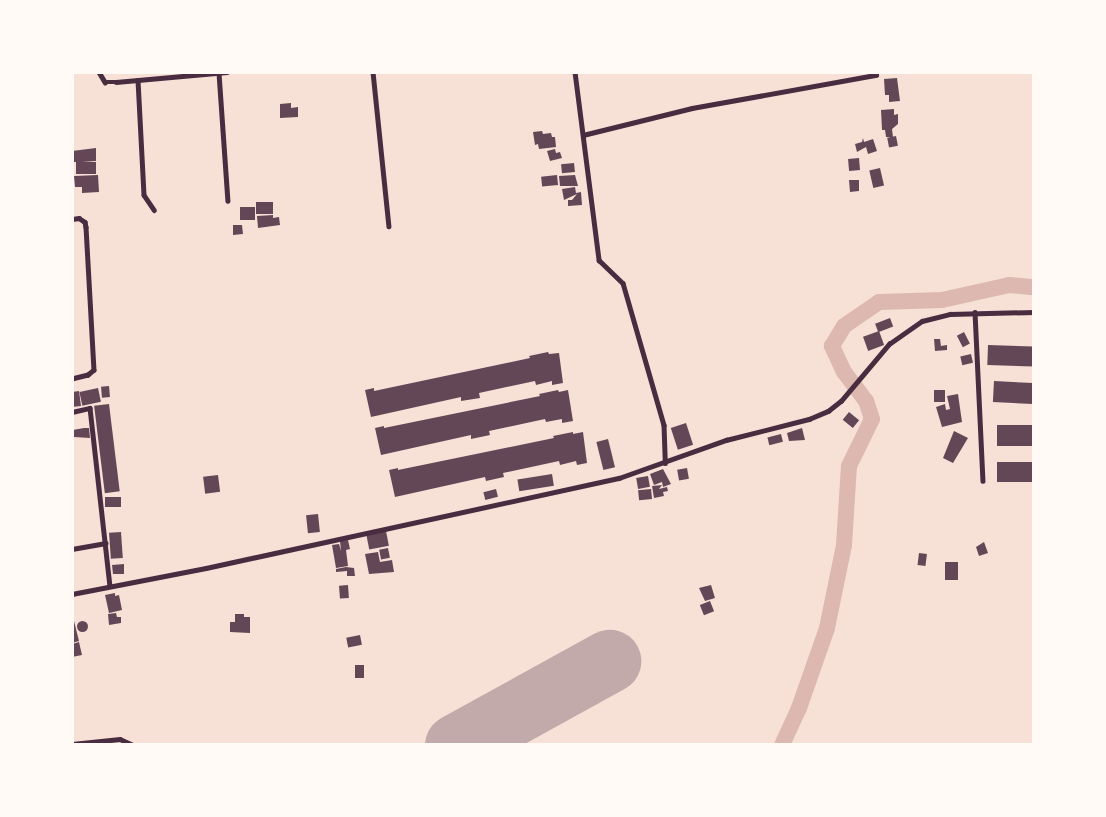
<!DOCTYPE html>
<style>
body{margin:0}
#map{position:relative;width:1106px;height:817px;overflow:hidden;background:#f7e1d7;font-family:Rubik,sans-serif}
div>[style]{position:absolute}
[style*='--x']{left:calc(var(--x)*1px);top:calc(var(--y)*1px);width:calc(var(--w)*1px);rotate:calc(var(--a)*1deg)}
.river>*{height:16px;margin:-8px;padding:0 8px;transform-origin:8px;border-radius:8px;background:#dcb8b0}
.runway>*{height:63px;margin:-31.5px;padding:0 31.5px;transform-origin:31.5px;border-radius:31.5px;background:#c3aaaa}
.building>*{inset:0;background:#644757;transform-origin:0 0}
.round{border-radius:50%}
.minor>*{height:4.5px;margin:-2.25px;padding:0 2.25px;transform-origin:2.25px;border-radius:2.25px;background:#4a2c40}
span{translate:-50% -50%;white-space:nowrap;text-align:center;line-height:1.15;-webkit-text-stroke:5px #fffaf5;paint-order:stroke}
.frame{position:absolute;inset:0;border:74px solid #fffaf5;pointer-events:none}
</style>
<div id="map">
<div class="river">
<i style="--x:782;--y:745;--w:41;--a:-65.3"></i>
<i style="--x:799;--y:708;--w:85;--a:-70.7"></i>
<i style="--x:827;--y:628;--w:85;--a:-78.4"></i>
<i style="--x:844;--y:545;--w:79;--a:-86.4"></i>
<i style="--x:849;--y:466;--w:52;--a:-63.9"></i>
<i style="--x:872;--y:419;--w:19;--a:-108"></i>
<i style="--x:866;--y:401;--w:36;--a:-127"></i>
<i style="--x:844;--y:372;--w:29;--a:-115"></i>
<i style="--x:832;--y:346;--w:23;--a:-59"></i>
<i style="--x:844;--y:326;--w:42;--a:-34.4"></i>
<i style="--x:879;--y:302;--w:63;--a:-1.8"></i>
<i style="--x:942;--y:300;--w:69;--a:-12.6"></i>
<i style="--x:1009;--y:285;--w:25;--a:5"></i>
</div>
<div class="runway">
<i style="--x:456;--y:745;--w:175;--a:-28.8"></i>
</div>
<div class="building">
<i style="clip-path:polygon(897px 78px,900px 101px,889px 102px,889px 95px,885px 95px,884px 79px)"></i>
<i style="clip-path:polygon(291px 103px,291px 108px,298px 107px,298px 117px,280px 118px,280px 104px)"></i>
<i style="clip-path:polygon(894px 109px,894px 115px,898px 114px,898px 124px,892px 129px,893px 137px,886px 137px,885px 130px,882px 130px,881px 110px)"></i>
<i style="clip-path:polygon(542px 131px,543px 134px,551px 133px,552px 137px,555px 137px,556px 147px,539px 149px,538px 144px,535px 145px,533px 132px)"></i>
<i style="left:896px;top:136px;width:10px;height:9px;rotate:79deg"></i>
<i style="clip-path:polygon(863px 138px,864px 142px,873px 139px,877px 151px,868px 154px,866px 147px,857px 152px,855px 144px,862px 142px)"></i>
<i style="clip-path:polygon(96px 148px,96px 161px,82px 162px,96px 162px,96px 174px,76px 174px,76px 162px,72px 162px,72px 151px)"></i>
<i style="clip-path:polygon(555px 149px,556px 153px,560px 152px,562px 158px,550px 161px,547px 151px)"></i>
<i style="left:859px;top:158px;width:12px;height:11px;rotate:85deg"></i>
<i style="left:574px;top:163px;width:9px;height:13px;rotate:84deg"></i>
<i style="left:880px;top:168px;width:18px;height:11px;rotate:77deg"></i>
<i style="clip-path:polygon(98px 175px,99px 192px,82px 193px,82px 187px,75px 187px,74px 176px)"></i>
<i style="left:557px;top:175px;width:10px;height:16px;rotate:84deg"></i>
<i style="clip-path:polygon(575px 175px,578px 186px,560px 186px,559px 176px)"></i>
<i style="clip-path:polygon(849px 180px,859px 180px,859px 191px,850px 192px)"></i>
<i style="clip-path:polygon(575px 187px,576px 193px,581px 192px,582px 205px,568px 206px,568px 200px,572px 200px,577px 194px,564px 200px,562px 189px)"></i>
<i style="left:256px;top:202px;width:17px;height:12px"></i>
<i style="left:240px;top:207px;width:15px;height:13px"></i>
<i style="clip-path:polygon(273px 215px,273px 218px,279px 217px,280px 225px,258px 228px,257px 216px)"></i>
<i style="clip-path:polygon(233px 225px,242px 225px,243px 234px,233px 235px)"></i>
<i style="left:890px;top:318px;width:9px;height:16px;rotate:69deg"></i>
<i style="left:879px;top:331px;width:15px;height:17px;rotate:70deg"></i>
<i style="left:964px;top:332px;width:13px;height:8px;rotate:63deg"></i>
<i style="clip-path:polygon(934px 339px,940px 339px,941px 346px,947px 345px,947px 350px,935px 351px)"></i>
<i style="left:988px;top:345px;width:46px;height:20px;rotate:2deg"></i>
<i style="clip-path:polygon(548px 352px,549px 354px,559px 353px,563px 383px,552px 385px,552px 381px,536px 385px,535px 381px,479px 393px,480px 398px,461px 401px,461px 397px,371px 417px,365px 390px,374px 388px,374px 391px,530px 358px,529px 356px)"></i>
<i style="left:971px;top:354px;width:9px;height:11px;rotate:77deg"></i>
<i style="left:994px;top:381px;width:40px;height:21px;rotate:3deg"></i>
<i style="left:109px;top:386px;width:11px;height:8px;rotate:85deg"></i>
<i style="left:98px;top:388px;width:14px;height:19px;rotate:78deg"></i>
<i style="clip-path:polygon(558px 390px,559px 392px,568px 390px,573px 421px,562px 423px,562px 419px,546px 422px,545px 419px,489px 431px,490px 435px,471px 439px,471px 435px,381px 455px,375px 428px,384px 426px,384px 428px,540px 396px,539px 394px)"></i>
<i style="left:945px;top:390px;width:12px;height:11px;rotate:90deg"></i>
<i style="clip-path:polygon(79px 391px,81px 406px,72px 407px,72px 392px)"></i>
<i style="clip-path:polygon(958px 394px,962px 422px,942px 427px,936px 407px,945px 404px,946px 410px,950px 409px,947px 396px)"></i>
<i style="left:109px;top:404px;width:88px;height:15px;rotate:83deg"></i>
<i style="left:849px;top:412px;width:13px;height:10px;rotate:39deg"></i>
<i style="left:686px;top:423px;width:23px;height:16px;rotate:72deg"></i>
<i style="left:1034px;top:425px;width:21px;height:37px;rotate:90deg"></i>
<i style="clip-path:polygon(84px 428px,89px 428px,90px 438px,74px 437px,73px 430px)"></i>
<i style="clip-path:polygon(802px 428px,805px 440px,789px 441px,787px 433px)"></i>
<i style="clip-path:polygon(954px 431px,968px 438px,953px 463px,943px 458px)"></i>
<i style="clip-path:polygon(573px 432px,573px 434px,583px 432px,587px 463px,577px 465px,576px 461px,560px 465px,559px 461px,503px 473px,504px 477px,486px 481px,485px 477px,395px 497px,389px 470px,398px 468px,398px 470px,554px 438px,553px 436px)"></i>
<i style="left:781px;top:434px;width:8px;height:14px;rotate:76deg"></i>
<i style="left:608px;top:439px;width:29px;height:12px;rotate:76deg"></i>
<i style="left:1034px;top:462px;width:20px;height:37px;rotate:90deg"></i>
<i style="left:687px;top:468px;width:11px;height:10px;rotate:80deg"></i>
<i style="clip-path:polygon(663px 469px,671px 484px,663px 487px,662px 482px,654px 485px,650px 474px)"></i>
<i style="left:552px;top:474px;width:12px;height:35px;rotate:81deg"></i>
<i style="left:218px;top:475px;width:17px;height:15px;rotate:83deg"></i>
<i style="left:648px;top:476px;width:11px;height:12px;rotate:80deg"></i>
<i style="clip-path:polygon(662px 485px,659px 489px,667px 487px,668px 491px,663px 492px,664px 496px,654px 498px,652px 486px)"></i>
<i style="left:496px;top:489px;width:8px;height:13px;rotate:76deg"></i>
<i style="left:651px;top:489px;width:10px;height:13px;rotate:84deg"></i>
<i style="left:121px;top:497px;width:10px;height:16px;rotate:90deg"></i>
<i style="left:318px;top:514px;width:18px;height:12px;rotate:84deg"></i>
<i style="left:386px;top:531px;width:15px;height:20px;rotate:79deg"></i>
<i style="left:121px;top:532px;width:26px;height:12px;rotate:86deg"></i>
<i style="clip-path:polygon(348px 540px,350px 549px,346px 550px,348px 566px,336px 568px,332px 545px,339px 544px,341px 551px,340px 541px)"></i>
<i style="clip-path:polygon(984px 542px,988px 553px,979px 556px,976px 547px)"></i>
<i style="left:388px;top:548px;width:10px;height:9px;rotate:79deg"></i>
<i style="clip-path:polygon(378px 552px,380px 562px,392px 560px,394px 572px,369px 574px,365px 554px)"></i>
<i style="left:919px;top:553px;width:8px;height:12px;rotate:7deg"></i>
<i style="left:945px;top:562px;width:13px;height:18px"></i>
<i style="clip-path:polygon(124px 564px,124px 574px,113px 574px,112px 565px)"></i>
<i style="clip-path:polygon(346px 567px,354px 568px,355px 576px,347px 576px,347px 571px,336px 572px,336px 569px)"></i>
<i style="left:348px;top:585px;width:13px;height:9px;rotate:86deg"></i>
<i style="clip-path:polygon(711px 585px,715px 598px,705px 601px,699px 588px)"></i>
<i style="clip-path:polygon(115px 593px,115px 596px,119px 595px,122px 610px,109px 613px,105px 595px)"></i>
<i style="left:710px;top:601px;width:11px;height:11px;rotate:68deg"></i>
<i style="clip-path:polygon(116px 613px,117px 617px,121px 617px,121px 623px,109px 625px,108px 614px)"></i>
<i style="clip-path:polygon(235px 614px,244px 614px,244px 617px,250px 617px,250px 633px,230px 632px,230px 622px,235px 622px)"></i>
<i class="round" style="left:76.5px;top:620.5px;width:11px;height:11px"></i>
<i style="clip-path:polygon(72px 621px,74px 621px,79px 641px,72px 643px)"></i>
<i style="left:360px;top:635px;width:10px;height:14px;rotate:79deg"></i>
<i style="clip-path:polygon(79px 642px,82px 655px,72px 657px,72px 644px)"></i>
<i style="left:355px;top:665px;width:9px;height:13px"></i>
</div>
<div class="minor">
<i style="--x:99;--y:72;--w:12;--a:59"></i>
<i style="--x:105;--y:82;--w:11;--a:0"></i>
<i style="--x:116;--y:82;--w:111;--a:-5.1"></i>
<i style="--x:373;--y:72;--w:155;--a:84.1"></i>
<i style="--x:575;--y:72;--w:190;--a:82.7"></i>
<i style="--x:599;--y:260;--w:33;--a:44"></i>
<i style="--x:623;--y:283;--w:148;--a:73.9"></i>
<i style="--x:664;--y:425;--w:38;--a:88"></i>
<i style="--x:219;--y:73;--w:128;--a:86"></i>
<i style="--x:138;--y:80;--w:115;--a:87"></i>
<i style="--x:144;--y:195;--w:18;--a:56"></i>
<i style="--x:583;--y:135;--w:112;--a:-13.9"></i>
<i style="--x:692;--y:108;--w:187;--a:-10.2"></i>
<i style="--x:876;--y:75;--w:3;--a:-90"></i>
<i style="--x:72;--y:219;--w:7;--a:-8"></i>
<i style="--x:79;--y:218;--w:7;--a:34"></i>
<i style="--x:85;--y:222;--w:5;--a:79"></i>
<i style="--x:86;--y:227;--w:143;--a:86.8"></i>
<i style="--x:94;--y:370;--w:8;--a:140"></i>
<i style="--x:88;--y:375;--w:16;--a:166"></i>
<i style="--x:975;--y:312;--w:169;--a:87.3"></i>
<i style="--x:72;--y:412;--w:18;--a:-13"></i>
<i style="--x:90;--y:408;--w:178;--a:83.6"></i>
<i style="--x:72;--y:549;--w:34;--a:-10"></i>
<i style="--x:72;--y:594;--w:136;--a:-11"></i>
<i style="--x:206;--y:568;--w:423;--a:-12.3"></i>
<i style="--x:619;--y:478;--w:114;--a:-19.6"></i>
<i style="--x:726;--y:440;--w:86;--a:-14.2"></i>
<i style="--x:809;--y:419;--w:21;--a:-23"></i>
<i style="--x:828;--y:411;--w:16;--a:-38"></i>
<i style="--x:841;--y:401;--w:75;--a:-49.9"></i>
<i style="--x:889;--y:344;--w:40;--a:-34.9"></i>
<i style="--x:922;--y:321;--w:29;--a:-14"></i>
<i style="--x:950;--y:314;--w:84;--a:-1.4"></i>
<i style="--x:72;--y:744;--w:48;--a:-5.9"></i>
<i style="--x:120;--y:739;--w:14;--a:25"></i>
</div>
<div class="frame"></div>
</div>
